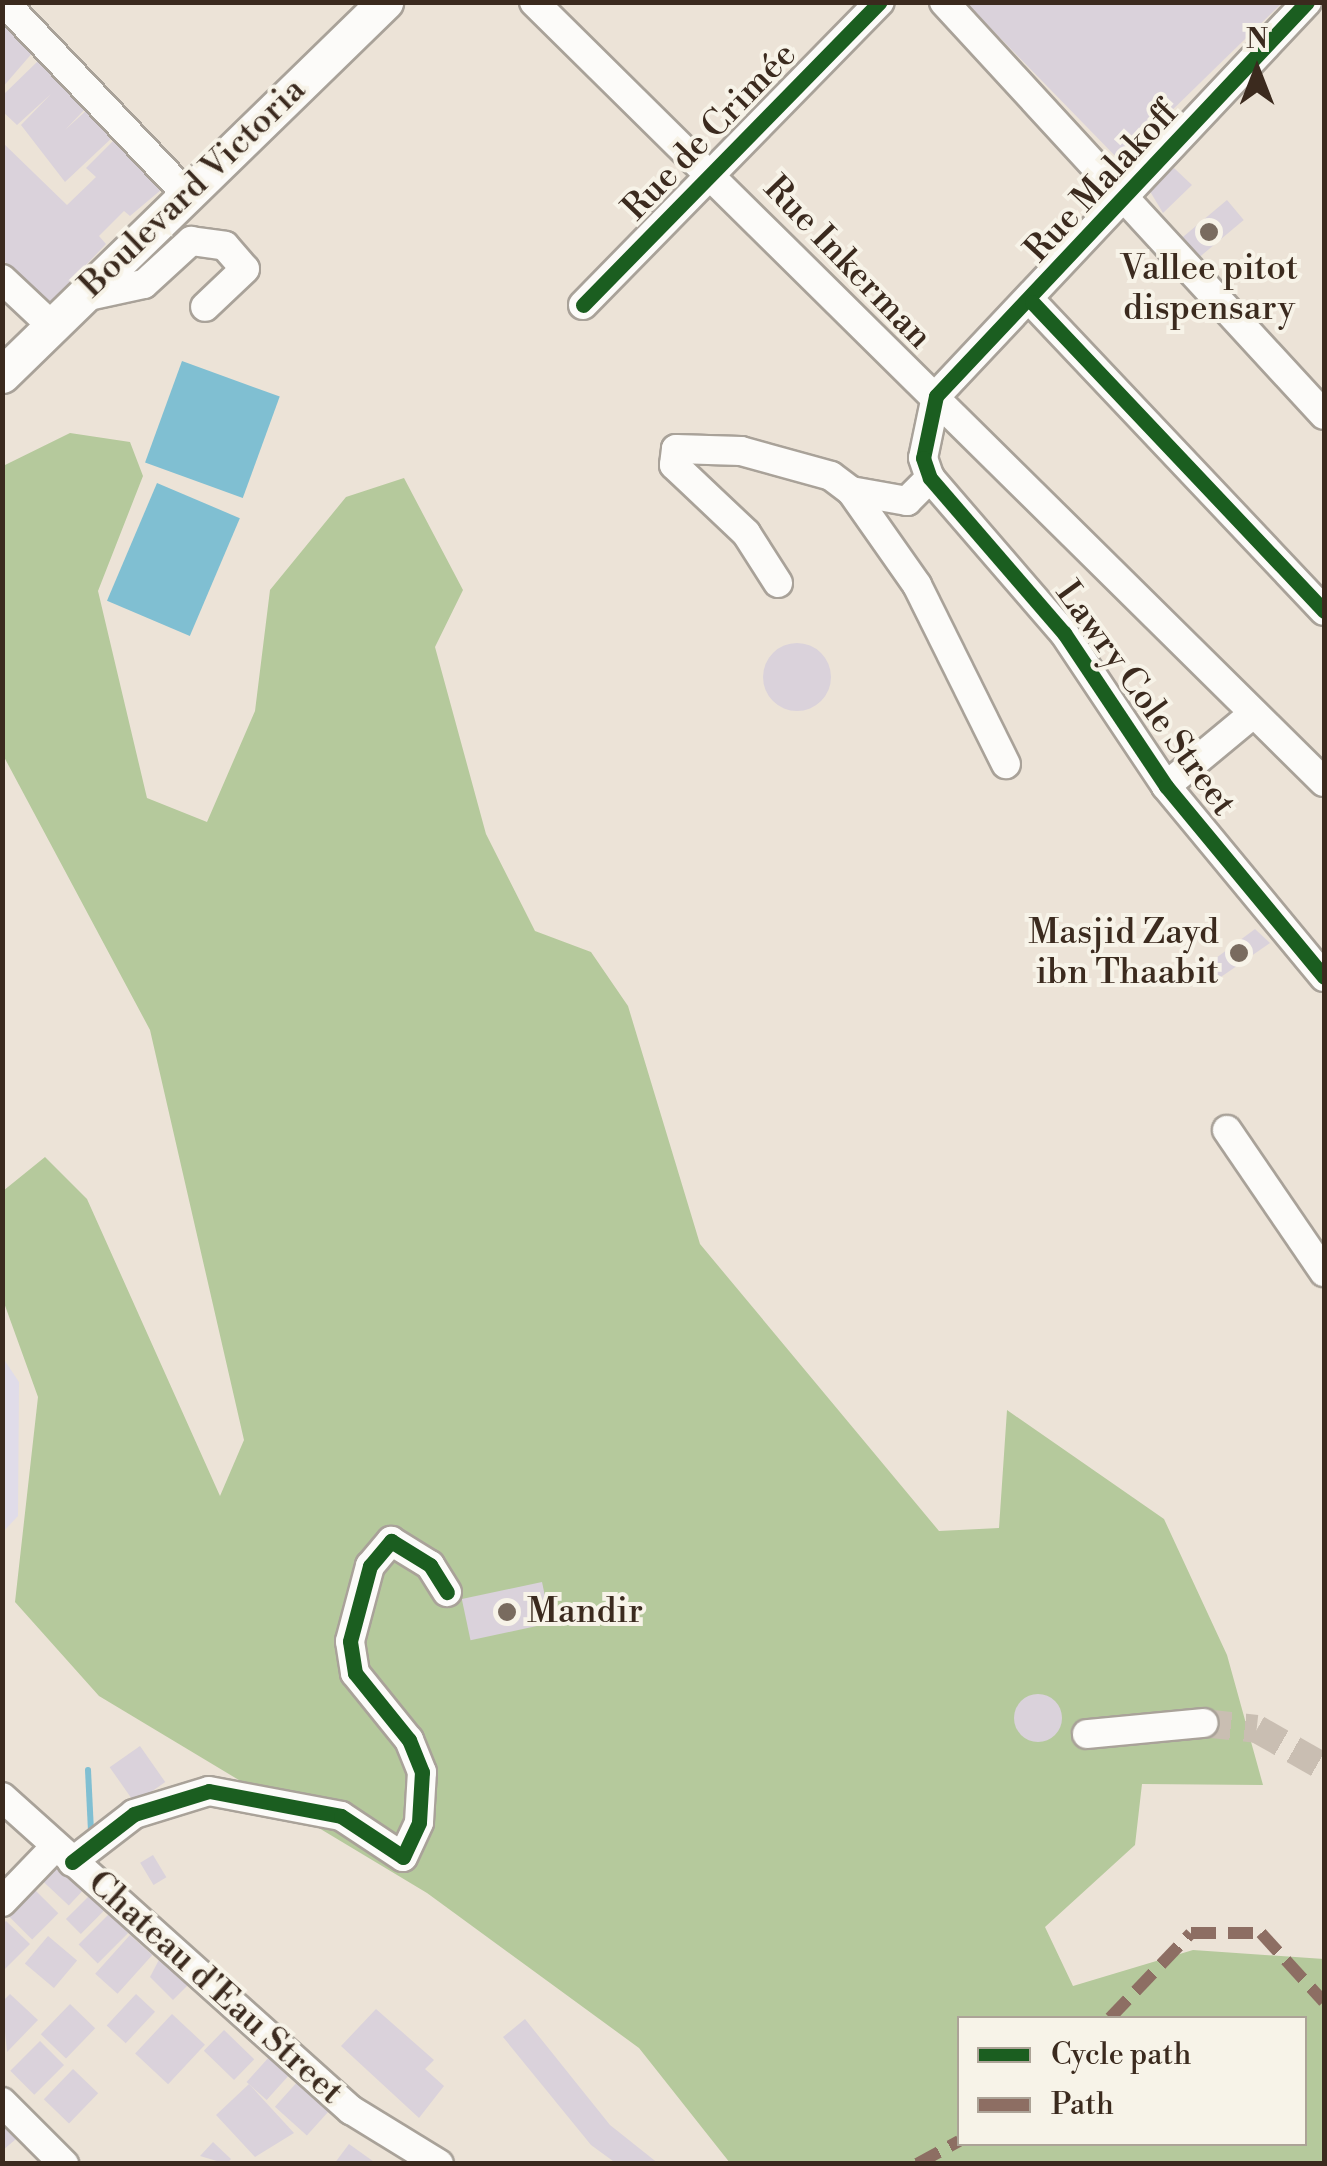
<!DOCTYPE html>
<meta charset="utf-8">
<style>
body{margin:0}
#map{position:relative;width:1327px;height:2166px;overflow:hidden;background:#ece3d7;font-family:"Libre Bodoni",serif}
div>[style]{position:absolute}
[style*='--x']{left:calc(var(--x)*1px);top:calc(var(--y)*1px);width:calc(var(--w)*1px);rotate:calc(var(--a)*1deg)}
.built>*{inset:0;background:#e0dce9}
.forest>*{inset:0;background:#b5c99c}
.water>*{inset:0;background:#80bfd2;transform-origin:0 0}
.stream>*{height:6px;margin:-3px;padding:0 3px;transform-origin:3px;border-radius:3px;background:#80bfd2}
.building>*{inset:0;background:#dad2db;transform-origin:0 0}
.round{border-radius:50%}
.minor-tunnel>*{height:28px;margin-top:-14px;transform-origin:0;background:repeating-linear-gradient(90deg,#c9beb2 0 28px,transparent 0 42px)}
.roads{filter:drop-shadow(2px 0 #a9a299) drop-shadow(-2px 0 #a9a299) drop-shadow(0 2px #a9a299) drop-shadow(0 -2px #a9a299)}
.minor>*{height:28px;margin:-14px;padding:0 14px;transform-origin:14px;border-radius:14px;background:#fcfbf9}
.major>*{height:35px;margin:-17.5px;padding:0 17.5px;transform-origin:17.5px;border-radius:17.5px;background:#fcfbf9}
.quiet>*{height:12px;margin-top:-6px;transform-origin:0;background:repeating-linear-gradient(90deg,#8d6e63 0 25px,transparent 0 37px)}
.cycleway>*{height:15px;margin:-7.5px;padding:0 7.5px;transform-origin:7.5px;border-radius:7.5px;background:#1b5e20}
.dots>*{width:28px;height:28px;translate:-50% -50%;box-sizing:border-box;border:5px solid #f7f3e8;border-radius:50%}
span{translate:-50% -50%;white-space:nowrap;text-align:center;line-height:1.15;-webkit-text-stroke:8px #f7f3e8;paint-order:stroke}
.street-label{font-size:35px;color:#3b2a1e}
.poi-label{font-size:35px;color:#3b2a1e}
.right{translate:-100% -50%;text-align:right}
.left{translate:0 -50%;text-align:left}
.frame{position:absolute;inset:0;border:5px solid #3b2a1e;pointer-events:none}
.legend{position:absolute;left:957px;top:2016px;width:350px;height:130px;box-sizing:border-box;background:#f7f3e8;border:2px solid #aca397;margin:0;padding:12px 18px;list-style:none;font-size:30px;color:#3b2a1e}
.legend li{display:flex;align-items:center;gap:20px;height:50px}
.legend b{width:50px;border:2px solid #aca397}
.north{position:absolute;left:1207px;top:20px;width:100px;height:100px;-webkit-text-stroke:8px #f7f3e8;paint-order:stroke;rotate:0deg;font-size:28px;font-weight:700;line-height:40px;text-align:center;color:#3b2a1e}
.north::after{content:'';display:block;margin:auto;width:35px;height:45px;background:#3b2a1e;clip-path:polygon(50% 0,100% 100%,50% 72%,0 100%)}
</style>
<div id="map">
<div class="built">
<i style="clip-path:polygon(3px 1358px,19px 1382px,18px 1516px,3px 1532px)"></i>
</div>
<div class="forest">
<i style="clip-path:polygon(evenodd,70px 433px,130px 442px,143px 476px,98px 591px,147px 798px,207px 822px,255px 711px,270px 590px,346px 497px,404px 478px,463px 590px,435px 647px,486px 834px,535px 931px,591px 952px,628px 1006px,700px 1244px,939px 1531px,999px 1528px,1007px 1410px,1164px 1519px,1227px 1655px,1263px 1785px,1142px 1784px,1135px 1845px,1045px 1927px,1073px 1986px,1193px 1950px,1324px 1959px,1324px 2163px,730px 2163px,639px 2048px,427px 1893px,99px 1696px,15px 1602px,38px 1397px,3px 1300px,3px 1191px,45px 1157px,87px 1199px,220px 1496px,244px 1440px,150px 1030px,3px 755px,3px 466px,70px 433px,959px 2018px,1304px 2018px,1304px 2144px,959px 2144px,959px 2018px)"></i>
</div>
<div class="water">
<i style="left:182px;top:361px;width:104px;height:108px;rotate:20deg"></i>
<i style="left:157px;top:483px;width:90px;height:128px;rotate:23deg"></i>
</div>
<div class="stream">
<i style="--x:88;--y:1770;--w:61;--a:87.2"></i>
</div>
<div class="building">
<i style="clip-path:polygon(965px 2px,1283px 2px,1120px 161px)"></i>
<i style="clip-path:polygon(2px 18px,34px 51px,2px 88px)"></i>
<i style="clip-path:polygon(39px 60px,86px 108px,65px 130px,89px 108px,115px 135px,65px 182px,21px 125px,51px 94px,17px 125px,2px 111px,2px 96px)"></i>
<i style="clip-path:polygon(120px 134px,168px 184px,130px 216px,124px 211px,99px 236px,106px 244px,49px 304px,2px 259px,2px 142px,67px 205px,96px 177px,86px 168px)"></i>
<i style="clip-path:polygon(1174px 168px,1192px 185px,1163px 213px,1148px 188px)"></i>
<i style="left:1227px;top:200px;width:26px;height:70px;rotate:50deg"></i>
<i class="round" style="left:763px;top:643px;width:68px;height:68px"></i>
<i style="clip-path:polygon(1255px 929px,1270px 943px,1218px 979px,1208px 964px)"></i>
<i style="left:542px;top:1582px;width:42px;height:82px;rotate:78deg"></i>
<i class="round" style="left:1014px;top:1694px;width:48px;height:48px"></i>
<i style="left:140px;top:1746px;width:44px;height:37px;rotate:55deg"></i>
<i style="left:153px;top:1855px;width:26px;height:15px;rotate:59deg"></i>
<i style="left:61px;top:1864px;width:34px;height:25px;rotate:43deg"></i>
<i style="left:35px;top:1890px;width:33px;height:37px;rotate:45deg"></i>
<i style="left:90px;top:1895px;width:21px;height:34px;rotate:45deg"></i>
<i style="left:109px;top:1914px;width:27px;height:43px;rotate:45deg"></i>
<i style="clip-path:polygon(6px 1921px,30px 1944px,2px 1972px,2px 1925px)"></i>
<i style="left:130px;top:1935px;width:30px;height:52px;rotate:42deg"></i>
<i style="left:48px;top:1936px;width:38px;height:36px;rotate:40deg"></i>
<i style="clip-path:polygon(162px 1954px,191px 1982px,173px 2000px,150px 1977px)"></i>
<i style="clip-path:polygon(10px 1994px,38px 2020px,7px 2052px,2px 2002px)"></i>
<i style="left:136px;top:1994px;width:26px;height:43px;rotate:43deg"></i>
<i style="left:70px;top:2004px;width:35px;height:42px;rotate:44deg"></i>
<i style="clip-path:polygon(376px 2009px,434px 2060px,425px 2069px,444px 2086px,419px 2118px,341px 2046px)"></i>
<i style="left:172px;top:2014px;width:45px;height:54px;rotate:43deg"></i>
<i style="clip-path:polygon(525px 2019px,610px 2125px,659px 2164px,617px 2164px,591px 2145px,503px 2037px)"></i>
<i style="left:224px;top:2030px;width:42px;height:29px;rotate:44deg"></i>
<i style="left:40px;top:2041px;width:34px;height:42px;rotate:45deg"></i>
<i style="left:270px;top:2056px;width:27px;height:35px;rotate:42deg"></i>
<i style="left:73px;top:2069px;width:35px;height:42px;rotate:44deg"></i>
<i style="left:299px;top:2080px;width:43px;height:36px;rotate:42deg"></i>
<i style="clip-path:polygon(249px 2084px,294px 2133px,255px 2157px,216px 2115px)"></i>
<i style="clip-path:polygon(2px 2124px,16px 2139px,2px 2151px)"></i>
<i style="clip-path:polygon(213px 2142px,231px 2159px,227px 2164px,200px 2156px)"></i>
<i style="clip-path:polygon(349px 2144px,377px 2164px,334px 2164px)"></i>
</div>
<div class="minor-tunnel">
<i style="--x:1203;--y:1723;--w:54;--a:6.3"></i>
<i style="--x:1257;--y:1729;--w:77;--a:29.6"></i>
</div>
<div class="roads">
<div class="minor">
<i style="--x:4;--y:2;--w:263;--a:46.5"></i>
<i style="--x:534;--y:2;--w:1110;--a:44.64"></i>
<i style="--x:944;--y:2;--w:561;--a:47.38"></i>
<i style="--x:1307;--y:2;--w:541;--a:133.28"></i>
<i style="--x:936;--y:396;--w:63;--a:101.8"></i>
<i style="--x:923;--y:458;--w:21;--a:71"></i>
<i style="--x:930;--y:478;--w:205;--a:49.2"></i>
<i style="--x:1064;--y:633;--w:184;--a:56.3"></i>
<i style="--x:1166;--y:786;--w:248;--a:50.4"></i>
<i style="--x:2;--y:279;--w:69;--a:43.2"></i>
<i style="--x:79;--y:298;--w:66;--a:-12.2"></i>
<i style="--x:144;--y:284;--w:64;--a:-42.5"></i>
<i style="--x:191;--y:241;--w:34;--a:8"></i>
<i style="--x:225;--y:246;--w:30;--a:49"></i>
<i style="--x:245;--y:269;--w:55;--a:136.5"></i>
<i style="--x:1032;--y:302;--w:425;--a:46.6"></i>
<i style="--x:583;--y:305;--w:424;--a:-45.6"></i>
<i style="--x:851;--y:491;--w:57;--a:10.1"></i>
<i style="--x:907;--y:501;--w:33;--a:-45"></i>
<i style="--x:778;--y:583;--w:59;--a:-122.6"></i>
<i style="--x:746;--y:533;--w:99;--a:-136.6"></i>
<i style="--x:674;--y:465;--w:16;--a:-83"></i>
<i style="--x:676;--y:449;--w:65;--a:1.8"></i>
<i style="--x:741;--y:451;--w:93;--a:15.5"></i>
<i style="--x:831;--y:476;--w:25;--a:37"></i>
<i style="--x:851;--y:491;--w:115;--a:54.9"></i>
<i style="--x:917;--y:585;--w:200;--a:63.6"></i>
<i style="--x:1166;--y:786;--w:114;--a:-39.7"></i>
<i style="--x:1227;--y:1130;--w:172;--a:55.7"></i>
<i style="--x:1087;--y:1734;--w:117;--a:-5.4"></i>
<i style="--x:2;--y:1797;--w:469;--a:41.9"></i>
<i style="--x:351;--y:2110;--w:103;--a:31.5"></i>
<i style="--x:72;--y:1862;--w:78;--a:-37.7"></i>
<i style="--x:134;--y:1814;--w:78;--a:-17"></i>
<i style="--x:209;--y:1791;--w:134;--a:10.7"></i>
<i style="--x:341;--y:1816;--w:74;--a:33.5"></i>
<i style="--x:403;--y:1857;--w:38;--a:-65"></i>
<i style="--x:419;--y:1822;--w:50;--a:-86.6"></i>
<i style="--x:422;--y:1772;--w:35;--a:-112"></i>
<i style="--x:409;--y:1740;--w:86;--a:-128.9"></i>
<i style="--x:355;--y:1673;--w:32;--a:-99"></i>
<i style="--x:350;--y:1641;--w:78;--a:-75.1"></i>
<i style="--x:370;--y:1566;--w:33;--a:-50"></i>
<i style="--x:391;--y:1541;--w:46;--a:31.6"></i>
<i style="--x:430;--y:1565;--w:32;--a:58"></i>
<i style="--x:2;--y:1902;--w:76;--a:-46.1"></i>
<i style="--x:2;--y:2102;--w:88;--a:45"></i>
</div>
<div class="major">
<i style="--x:2;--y:375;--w:535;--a:-44.24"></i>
</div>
</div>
<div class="quiet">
<i style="--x:1110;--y:2018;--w:117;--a:-46.4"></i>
<i style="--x:1191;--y:1933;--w:70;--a:0"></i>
<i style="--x:1261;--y:1933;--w:93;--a:47.6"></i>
<i style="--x:917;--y:2164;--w:48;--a:-28.7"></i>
</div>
<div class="cycleway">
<i style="--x:1307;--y:2;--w:541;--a:133.28"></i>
<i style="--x:936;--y:396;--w:63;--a:101.8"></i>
<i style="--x:923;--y:458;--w:21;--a:71"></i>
<i style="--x:930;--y:478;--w:205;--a:49.2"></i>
<i style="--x:1064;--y:633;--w:184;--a:56.3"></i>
<i style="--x:1166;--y:786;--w:248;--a:50.4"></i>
<i style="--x:1032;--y:302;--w:425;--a:46.6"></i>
<i style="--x:583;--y:305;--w:424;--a:-45.6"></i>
<i style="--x:72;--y:1862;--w:78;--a:-37.7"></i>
<i style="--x:134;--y:1814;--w:78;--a:-17"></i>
<i style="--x:209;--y:1791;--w:134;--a:10.7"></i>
<i style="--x:341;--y:1816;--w:74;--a:33.5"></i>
<i style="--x:403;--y:1857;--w:38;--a:-65"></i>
<i style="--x:419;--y:1822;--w:50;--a:-86.6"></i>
<i style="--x:422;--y:1772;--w:35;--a:-112"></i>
<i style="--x:409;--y:1740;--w:86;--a:-128.9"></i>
<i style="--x:355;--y:1673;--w:32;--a:-99"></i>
<i style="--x:350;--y:1641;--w:78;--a:-75.1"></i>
<i style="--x:370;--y:1566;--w:33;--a:-50"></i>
<i style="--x:391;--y:1541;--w:46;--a:31.6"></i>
<i style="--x:430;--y:1565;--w:32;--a:58"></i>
</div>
<div class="dots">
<i style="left:1209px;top:232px;background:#796b5f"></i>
<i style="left:1239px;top:953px;background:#796b5f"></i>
<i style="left:507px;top:1612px;background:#796b5f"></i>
</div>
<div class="street-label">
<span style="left:710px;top:132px;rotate:-46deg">Rue de Crimée</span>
<span style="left:1102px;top:182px;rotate:-47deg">Rue Malakoff</span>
<span style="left:193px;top:188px;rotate:-44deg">Boulevard Victoria</span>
<span style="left:847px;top:263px;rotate:46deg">Rue Inkerman</span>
<span style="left:1145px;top:699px;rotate:54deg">Lawry Cole Street</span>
<span style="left:215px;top:1988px;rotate:42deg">Chateau d'Eau Street</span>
</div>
<div class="poi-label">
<span style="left:1209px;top:289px">Vallee pitot<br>dispensary</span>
<span class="right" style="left:1219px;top:953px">Masjid Zayd<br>ibn Thaabit</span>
<span class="left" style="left:527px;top:1612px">Mandir</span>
</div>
<div class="frame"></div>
<ul class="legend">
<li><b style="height:12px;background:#1b5e20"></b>Cycle path</li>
<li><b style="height:12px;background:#8d6e63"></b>Path</li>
</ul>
<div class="north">N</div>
</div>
